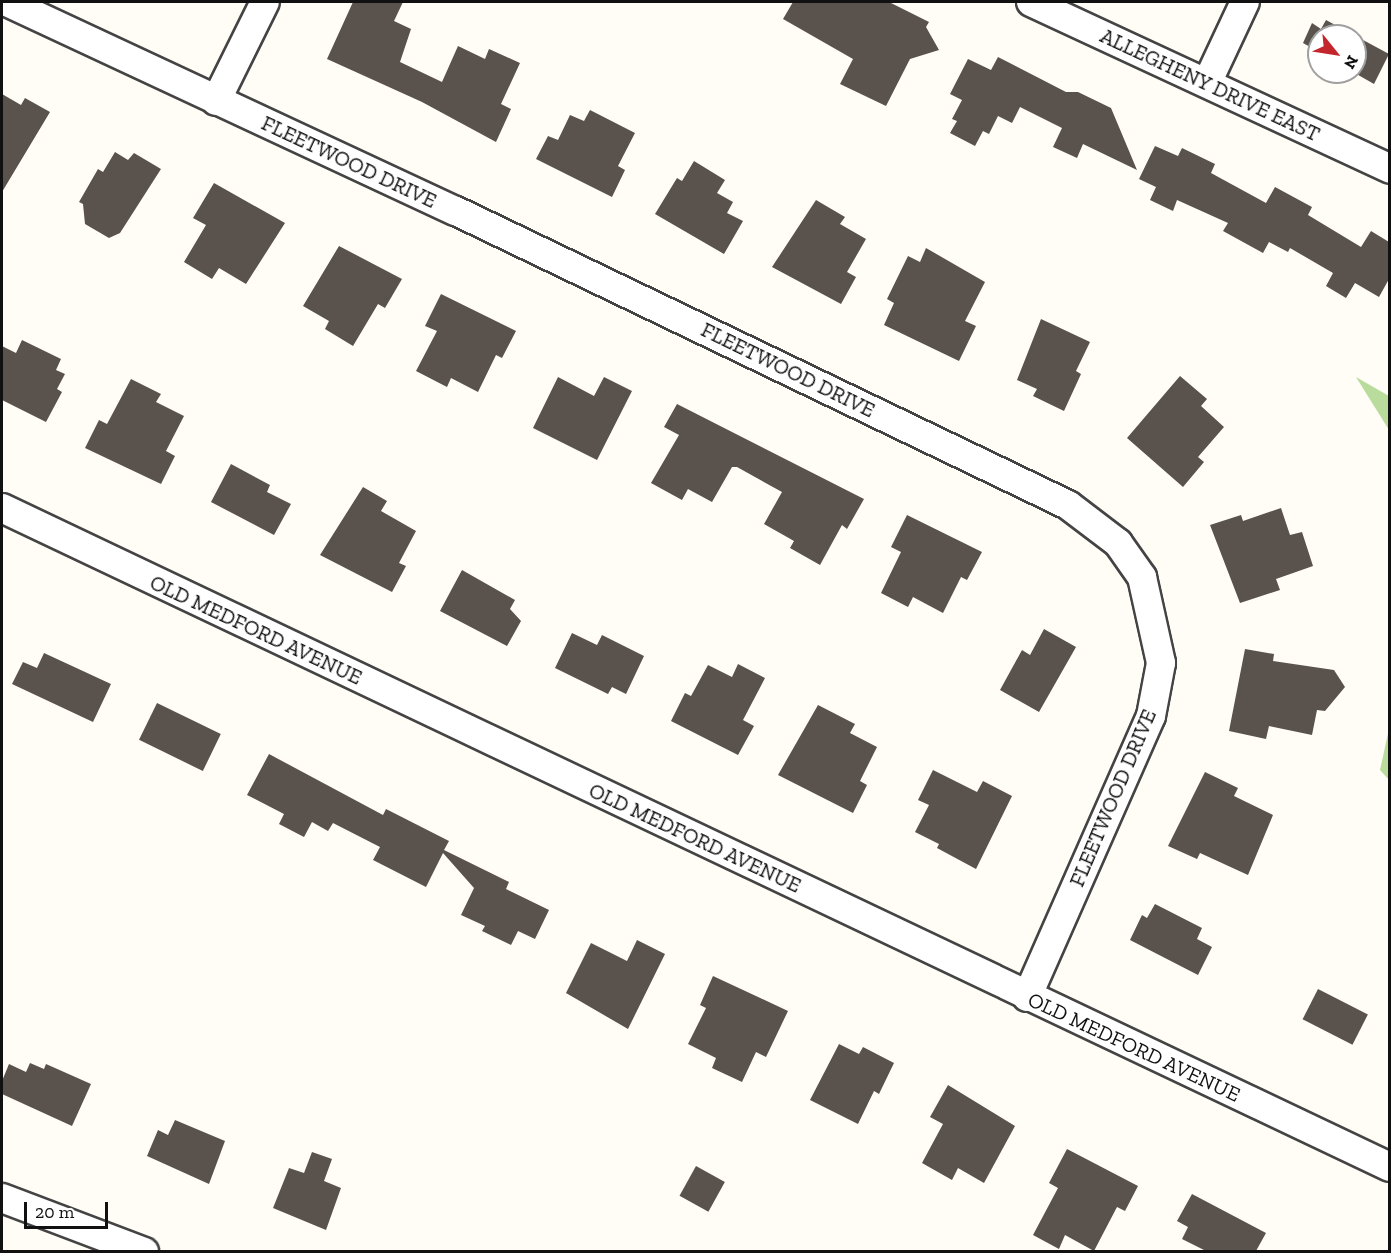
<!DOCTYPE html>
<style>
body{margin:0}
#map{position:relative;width:1391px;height:1253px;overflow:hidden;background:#fffdf5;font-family:"Zilla Slab",serif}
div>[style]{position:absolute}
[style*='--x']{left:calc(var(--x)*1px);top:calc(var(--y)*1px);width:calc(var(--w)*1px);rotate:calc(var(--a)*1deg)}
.forest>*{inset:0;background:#b9dc9c}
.building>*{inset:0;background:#5a524d;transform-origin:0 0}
.roads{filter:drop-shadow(2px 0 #444) drop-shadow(-2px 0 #444) drop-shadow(0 2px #444) drop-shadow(0 -2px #444)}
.minor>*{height:28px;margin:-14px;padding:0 14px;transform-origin:14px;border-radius:14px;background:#fff}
span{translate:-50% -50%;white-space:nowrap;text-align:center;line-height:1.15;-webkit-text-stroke:6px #fff;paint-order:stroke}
.street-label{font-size:21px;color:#111}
.frame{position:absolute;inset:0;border:3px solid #111;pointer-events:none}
.north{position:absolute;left:1307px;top:24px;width:60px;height:60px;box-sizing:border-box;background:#fff;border:2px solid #a0a0a0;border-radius:50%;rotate:120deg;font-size:16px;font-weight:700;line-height:24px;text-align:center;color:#111}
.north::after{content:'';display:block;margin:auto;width:21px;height:27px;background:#c4262e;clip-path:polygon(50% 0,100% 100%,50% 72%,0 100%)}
.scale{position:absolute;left:24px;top:1202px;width:84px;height:27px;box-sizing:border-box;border:3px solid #111;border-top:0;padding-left:8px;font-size:18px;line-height:21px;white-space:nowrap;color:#111;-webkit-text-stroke:4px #fff;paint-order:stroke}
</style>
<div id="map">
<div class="forest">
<i style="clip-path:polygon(1356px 377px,1389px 396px,1389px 430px)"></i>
<i style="clip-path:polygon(1389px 729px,1390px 780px,1389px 780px,1380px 770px)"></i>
</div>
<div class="building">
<i style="clip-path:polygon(353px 2px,403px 2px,394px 21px,411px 29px,400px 62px,442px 82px,458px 46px,485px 59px,489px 49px,520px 63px,501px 104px,511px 109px,496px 142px,422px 102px,327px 59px)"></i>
<i style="clip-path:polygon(793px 2px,889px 2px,929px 22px,926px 27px,939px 50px,910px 59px,886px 106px,840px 84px,853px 59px,783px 19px)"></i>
<i style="clip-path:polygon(1326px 20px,1389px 54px,1374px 84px,1353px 72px,1355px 36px,1319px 36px,1319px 52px,1303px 43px,1312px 23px,1321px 29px)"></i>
<i style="clip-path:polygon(998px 57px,1066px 92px,1078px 92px,1111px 108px,1137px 170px,1083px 144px,1077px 158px,1053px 147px,1062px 128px,1020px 107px,1012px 123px,998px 116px,989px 134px,983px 131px,975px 146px,950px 133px,957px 121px,952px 119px,962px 100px,950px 94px,968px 59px,991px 70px)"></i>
<i style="clip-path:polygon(2px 94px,21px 105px,25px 98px,50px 112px,2px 192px)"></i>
<i style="clip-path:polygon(590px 110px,635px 133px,618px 166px,625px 170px,612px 197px,536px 159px,548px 136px,558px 140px,570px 115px,584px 121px)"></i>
<i style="clip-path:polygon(1155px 146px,1178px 156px,1182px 148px,1215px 164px,1211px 173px,1266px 203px,1275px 187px,1312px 207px,1308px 215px,1361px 247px,1371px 231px,1389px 242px,1389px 279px,1379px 297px,1355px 283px,1346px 298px,1326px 286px,1333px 273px,1290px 248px,1288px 252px,1269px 242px,1263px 253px,1223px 231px,1228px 223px,1177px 200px,1173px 211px,1150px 200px,1156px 187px,1139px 179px)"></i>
<i style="clip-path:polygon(115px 152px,128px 160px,134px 153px,161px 169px,120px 233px,109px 238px,85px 224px,83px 204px,79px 202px,98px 169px,103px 172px)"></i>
<i style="clip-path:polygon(694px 161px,725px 180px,717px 193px,733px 202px,727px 213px,743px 221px,724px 254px,655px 214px,677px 178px,682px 181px)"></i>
<i style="clip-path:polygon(214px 183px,285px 223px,246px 284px,219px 268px,212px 279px,184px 262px,206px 225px,193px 218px)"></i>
<i style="clip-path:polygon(816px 200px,845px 217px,840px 224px,866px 239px,847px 272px,856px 277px,841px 304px,772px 267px)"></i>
<i style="clip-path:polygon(339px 246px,402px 279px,385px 308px,378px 304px,353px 346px,325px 329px,329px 321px,303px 306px)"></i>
<i style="clip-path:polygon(926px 248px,985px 282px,965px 321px,976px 326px,959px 361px,884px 325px,894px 303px,887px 299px,908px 256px,920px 262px)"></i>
<i style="clip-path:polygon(441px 294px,516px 331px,502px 358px,496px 355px,478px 392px,451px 378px,447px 387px,416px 371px,437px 331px,425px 326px)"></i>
<i style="clip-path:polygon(1041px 319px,1090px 342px,1076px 371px,1081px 374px,1064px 411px,1033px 396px,1037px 389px,1017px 380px)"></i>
<i style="clip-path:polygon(22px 340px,61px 359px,56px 370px,65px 374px,57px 389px,62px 392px,46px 422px,2px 400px,2px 346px,16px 353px)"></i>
<i style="clip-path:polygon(1180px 376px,1207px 399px,1201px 406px,1224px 427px,1198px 457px,1204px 462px,1183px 487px,1127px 438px)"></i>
<i style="clip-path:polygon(558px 377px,594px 396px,604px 377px,632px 391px,597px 460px,533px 428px)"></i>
<i style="clip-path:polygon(131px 379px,161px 394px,156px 402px,184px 416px,166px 451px,175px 456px,161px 484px,85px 448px,99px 420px,107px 424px)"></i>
<i style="clip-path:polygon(677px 404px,864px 499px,847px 529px,842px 525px,820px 565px,790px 548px,794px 541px,764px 524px,782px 492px,737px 467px,732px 467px,712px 502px,688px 489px,682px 500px,651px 483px,679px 435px,664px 427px)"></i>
<i style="clip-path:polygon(231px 464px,270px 485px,267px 492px,291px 504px,274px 535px,211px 502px)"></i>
<i style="clip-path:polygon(363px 487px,387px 501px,381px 511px,416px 531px,399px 563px,406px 566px,392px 592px,320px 555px)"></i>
<i style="clip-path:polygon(1281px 508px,1290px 535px,1302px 532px,1313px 566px,1276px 579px,1280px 590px,1240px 603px,1210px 525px,1241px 515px,1243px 521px)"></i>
<i style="clip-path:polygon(907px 515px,982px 552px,967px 580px,961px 577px,943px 613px,913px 597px,908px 607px,881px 593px,901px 552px,891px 547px)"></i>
<i style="clip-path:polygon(462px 570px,515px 600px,510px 609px,521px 621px,507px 646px,440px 611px)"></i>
<i style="clip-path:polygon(1044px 629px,1076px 647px,1039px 712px,1000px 690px,1022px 650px,1030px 655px)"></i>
<i style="clip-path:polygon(572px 633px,597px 645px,602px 635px,644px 656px,626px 694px,612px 687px,608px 694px,555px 668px)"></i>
<i style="clip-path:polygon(1245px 649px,1274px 654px,1273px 661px,1334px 670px,1345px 687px,1325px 711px,1317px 710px,1312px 735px,1269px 726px,1266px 739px,1229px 731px)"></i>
<i style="clip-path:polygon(44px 653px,111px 684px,93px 722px,12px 684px,23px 662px,37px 668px)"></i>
<i style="clip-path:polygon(738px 664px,765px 678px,743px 720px,754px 726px,738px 755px,671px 721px,685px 693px,691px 696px,708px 665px,732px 677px)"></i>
<i style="left:157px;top:703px;width:71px;height:41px;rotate:26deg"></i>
<i style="clip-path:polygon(818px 705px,855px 724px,850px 733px,877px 747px,860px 781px,867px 785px,853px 813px,778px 775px)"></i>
<i style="clip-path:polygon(269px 754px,383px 815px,386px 809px,449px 841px,444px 850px,509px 882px,506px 889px,549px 910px,535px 939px,518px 931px,511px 945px,482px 931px,485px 926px,461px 915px,474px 888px,443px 853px,426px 887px,373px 860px,380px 847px,333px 823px,328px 831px,312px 822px,304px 837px,279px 824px,284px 814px,247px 795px)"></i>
<i style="clip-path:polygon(933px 770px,977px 792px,983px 781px,1012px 796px,976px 869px,937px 848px,939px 844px,915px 832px,929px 805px,918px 800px)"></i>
<i style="clip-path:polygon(1205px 772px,1238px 788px,1234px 796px,1273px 815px,1248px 875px,1200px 853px,1197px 859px,1168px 846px)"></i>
<i style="clip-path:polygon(1155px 904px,1202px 928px,1197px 939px,1212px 947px,1198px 975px,1130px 940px,1142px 915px,1147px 918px)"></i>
<i style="clip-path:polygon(637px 940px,665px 954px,628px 1029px,566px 993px,591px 943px,627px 961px)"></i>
<i style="clip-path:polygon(713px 976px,788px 1011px,766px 1057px,756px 1052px,742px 1082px,712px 1068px,716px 1058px,688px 1044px,706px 1008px,700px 1005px)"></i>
<i style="left:1318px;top:989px;width:56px;height:34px;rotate:27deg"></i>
<i style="clip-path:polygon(839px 1044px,859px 1054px,863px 1047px,894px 1063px,879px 1094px,874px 1091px,858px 1124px,810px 1100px)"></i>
<i style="clip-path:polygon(30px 1063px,44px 1069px,46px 1064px,91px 1084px,72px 1126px,2px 1094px,2px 1081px,9px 1064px,26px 1072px)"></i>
<i style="clip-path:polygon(948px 1085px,1015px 1126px,984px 1183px,958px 1168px,952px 1180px,922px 1163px,943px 1124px,930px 1117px)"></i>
<i style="clip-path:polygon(175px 1120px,225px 1141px,209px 1184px,147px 1156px,158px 1130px,168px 1135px)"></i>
<i style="clip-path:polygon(1067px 1149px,1138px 1186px,1125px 1211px,1117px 1207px,1094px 1251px,1065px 1235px,1059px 1249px,1033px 1235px,1058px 1188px,1049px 1183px)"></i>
<i style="clip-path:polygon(312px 1152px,332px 1159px,324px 1181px,341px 1188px,326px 1230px,273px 1208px,289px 1168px,304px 1173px)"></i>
<i style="left:696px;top:1166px;width:33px;height:34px;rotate:29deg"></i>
<i style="clip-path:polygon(1192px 1194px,1266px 1233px,1256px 1251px,1206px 1251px,1182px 1239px,1188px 1227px,1177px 1221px)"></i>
</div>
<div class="roads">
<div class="minor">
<i style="--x:7;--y:2;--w:495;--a:25"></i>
<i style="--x:456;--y:211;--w:679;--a:25.66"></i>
<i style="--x:1068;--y:505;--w:63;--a:37.2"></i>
<i style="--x:1118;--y:543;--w:42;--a:54.8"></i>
<i style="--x:1142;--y:577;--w:88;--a:77.5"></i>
<i style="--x:1161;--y:663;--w:54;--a:100.7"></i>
<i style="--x:1151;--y:716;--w:307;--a:113.8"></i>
<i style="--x:1031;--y:2;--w:396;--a:24.9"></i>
<i style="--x:1207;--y:83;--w:89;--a:-64.9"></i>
<i style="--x:216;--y:101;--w:110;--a:-63.7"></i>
<i style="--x:2;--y:508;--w:1536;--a:25.4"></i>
<i style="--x:2;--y:1198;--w:152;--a:20.8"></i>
</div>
</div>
<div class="street-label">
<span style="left:1210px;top:85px;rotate:25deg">ALLEGHENY DRIVE EAST</span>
<span style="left:349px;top:162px;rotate:25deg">FLEETWOOD DRIVE</span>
<span style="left:788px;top:370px;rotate:26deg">FLEETWOOD DRIVE</span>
<span style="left:256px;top:630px;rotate:25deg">OLD MEDFORD AVENUE</span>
<span style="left:1113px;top:798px;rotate:-67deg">FLEETWOOD DRIVE</span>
<span style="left:695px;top:838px;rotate:25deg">OLD MEDFORD AVENUE</span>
<span style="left:1134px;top:1047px;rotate:25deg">OLD MEDFORD AVENUE</span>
</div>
<div class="frame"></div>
<div class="north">N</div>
<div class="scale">20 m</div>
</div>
